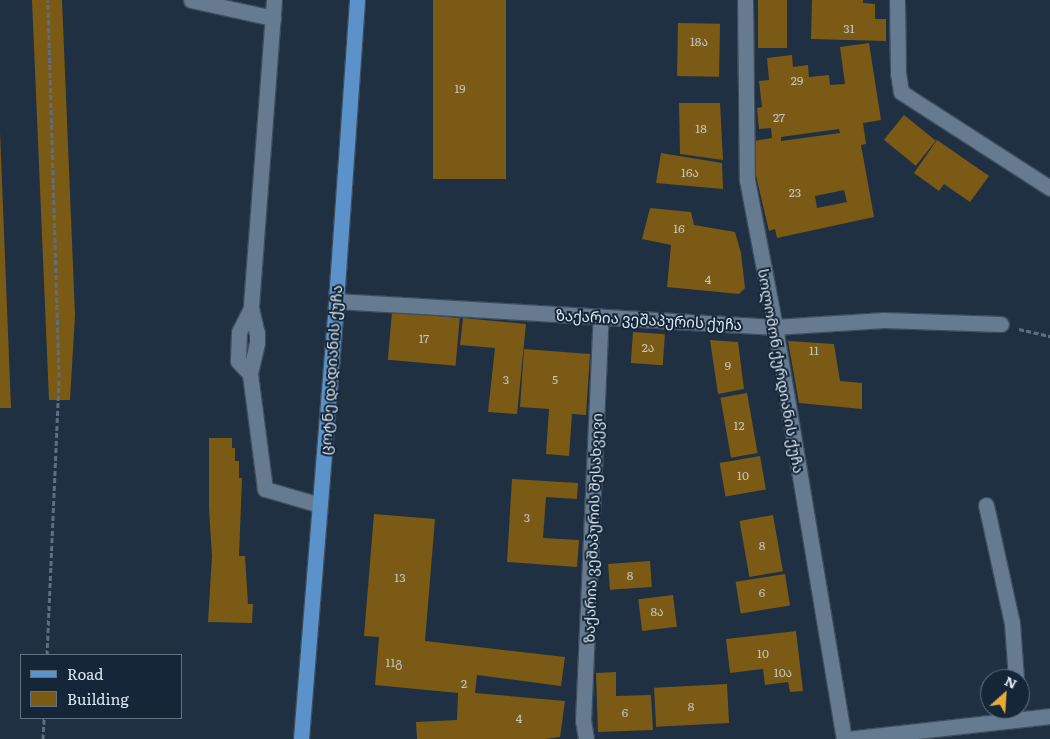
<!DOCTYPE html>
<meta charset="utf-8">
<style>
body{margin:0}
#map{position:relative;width:1050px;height:739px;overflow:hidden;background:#1e3042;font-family:Literata,"Noto Sans Georgian",serif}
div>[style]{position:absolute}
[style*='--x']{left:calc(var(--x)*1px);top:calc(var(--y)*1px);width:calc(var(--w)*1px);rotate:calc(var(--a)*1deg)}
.building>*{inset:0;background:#7b5a15;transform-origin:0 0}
.path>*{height:3px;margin-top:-1.5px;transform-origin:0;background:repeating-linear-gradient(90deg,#5e6e7e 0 5px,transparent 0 7.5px)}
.roads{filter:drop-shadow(1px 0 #3e4d5d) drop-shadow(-1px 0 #3e4d5d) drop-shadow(0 1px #3e4d5d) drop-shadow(0 -1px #3e4d5d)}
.lane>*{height:15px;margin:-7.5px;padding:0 7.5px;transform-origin:7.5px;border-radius:7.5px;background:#667a90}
.street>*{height:15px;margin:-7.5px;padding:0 7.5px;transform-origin:7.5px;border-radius:7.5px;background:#667a90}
.primary>*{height:15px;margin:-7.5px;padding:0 7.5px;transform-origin:7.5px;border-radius:7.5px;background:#5b92c9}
span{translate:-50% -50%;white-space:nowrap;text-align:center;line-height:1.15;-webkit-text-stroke:4px #142637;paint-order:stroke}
.number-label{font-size:12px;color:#c4c4bc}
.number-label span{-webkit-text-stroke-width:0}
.street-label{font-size:15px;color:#dce7f3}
.legend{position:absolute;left:20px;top:654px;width:162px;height:65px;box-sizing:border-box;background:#142637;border:1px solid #647382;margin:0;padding:6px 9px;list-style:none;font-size:15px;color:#dce7f3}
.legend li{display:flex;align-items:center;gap:10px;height:25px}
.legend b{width:25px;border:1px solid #647382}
.north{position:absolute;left:980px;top:669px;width:50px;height:50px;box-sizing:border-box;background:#142637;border:1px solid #647382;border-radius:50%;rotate:26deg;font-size:14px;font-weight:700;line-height:20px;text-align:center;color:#dce7f3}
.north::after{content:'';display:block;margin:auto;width:18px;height:22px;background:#e6ac36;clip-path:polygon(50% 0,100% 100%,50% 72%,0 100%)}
</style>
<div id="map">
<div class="building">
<i style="clip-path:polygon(32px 0,62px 0,75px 315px,70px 400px,49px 400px)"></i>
<i style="left:433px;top:0;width:73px;height:179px"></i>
<i style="left:758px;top:0;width:29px;height:48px"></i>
<i style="clip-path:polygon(812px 0,863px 0,863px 3px,875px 4px,875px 19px,886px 19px,886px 41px,811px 39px)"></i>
<i style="left:678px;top:23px;width:42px;height:53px;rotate:1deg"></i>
<i style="clip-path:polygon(evenodd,869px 43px,881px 120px,863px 123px,866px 144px,861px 145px,874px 217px,777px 238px,775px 229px,769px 231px,754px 167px,753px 141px,772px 138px,771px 128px,759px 129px,757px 108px,762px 107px,759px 81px,769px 80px,767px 58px,792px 55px,793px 67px,808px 65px,809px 77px,829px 75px,830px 85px,845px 84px,840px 47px,869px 43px,839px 129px,840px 133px,781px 141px,781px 137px,839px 129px,869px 43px,844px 190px,847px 202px,817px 208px,815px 196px,844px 190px)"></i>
<i style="clip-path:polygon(679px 103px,720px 103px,723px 160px,680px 154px)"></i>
<i style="left:904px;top:115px;width:41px;height:32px;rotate:39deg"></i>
<i style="clip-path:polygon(0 132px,11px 408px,0 408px)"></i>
<i style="clip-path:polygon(937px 140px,989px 176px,970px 202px,944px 184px,939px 191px,914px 173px)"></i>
<i style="clip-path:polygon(661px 153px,722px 163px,723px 189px,656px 183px)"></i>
<i style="clip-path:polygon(650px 208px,691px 212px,694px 225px,735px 232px,741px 253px,745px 288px,739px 294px,667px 287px,671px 245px,642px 239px)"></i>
<i style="left:392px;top:312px;width:68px;height:48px;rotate:5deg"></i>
<i style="clip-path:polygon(463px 318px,526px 324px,517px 414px,488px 412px,495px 348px,460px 345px)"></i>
<i style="left:633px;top:332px;width:32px;height:31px;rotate:4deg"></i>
<i style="clip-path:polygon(710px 340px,738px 342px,744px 389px,718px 394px)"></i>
<i style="clip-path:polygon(788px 341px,834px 344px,840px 381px,862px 383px,862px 409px,799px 403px)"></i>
<i style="clip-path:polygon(524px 349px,590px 354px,586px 415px,572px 414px,569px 456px,546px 454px,549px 409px,520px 407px)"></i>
<i style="left:747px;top:393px;width:61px;height:27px;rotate:80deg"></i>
<i style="clip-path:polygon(209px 438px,232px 438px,232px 448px,235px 448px,235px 461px,239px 461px,239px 478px,242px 478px,239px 556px,245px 556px,248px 604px,253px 604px,252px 623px,208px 622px,212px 556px,209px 509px)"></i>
<i style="left:760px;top:456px;width:34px;height:41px;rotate:80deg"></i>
<i style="clip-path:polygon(512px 479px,578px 483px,577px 499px,546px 497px,543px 538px,579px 540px,577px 567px,507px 562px)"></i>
<i style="clip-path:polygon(374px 514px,435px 519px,425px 641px,565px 657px,561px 686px,477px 675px,475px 693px,565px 701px,560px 737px,545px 739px,417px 739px,416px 722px,457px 720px,458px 693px,375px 685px,379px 637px,364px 636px)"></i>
<i style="left:773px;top:515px;width:57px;height:34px;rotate:80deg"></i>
<i style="left:650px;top:561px;width:26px;height:42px;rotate:86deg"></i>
<i style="left:785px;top:574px;width:32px;height:50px;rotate:81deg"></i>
<i style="left:673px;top:595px;width:32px;height:35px;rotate:83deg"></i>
<i style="clip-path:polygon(796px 631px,803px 691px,790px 692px,788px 682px,765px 685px,763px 669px,730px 673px,726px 639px)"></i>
<i style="clip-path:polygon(616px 672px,616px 696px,651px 695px,653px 730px,598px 732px,596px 673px)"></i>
<i style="left:727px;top:684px;width:39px;height:73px;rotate:87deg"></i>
</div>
<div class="path">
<i style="--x:1019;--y:329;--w:32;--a:13"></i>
<i style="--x:47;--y:655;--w:278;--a:-87.5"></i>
<i style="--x:59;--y:377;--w:377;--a:-91.7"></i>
<i style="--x:43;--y:739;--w:21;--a:-87"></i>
</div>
<div class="roads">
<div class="lane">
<i style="--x:191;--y:0;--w:84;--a:12.4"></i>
<i style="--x:274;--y:0;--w:309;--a:94.3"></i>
<i style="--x:251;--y:308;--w:26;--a:77"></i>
<i style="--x:257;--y:333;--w:10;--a:90"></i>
<i style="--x:257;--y:343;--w:32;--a:103"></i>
<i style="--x:250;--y:374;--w:116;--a:82.6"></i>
<i style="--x:265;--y:489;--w:57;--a:16.2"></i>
<i style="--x:250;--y:374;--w:18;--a:-133"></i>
<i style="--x:238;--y:361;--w:29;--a:-88"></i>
<i style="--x:239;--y:332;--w:27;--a:-63"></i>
</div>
<div class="street">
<i style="--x:745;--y:0;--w:180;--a:89.4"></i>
<i style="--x:747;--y:180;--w:150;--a:79.2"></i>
<i style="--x:775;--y:327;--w:418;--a:80.5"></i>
<i style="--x:897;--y:0;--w:73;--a:89.2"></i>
<i style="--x:898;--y:73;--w:19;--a:81"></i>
<i style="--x:901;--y:92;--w:177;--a:32.8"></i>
<i style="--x:336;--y:301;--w:440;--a:3.4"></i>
<i style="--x:775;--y:327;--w:109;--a:-3.7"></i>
<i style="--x:884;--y:320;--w:117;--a:2"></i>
<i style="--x:986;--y:505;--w:121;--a:77.6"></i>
<i style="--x:1012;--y:623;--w:56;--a:85.9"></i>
<i style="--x:586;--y:739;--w:18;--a:-99"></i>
<i style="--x:583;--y:721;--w:405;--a:-87.5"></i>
<i style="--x:846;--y:739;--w:205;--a:-6.4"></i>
</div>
<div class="primary">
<i style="--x:301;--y:739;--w:439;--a:-85.4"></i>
<i style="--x:336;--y:301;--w:302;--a:-86"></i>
</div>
</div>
<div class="number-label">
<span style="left:849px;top:29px">31</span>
<span style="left:699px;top:42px">18ა</span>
<span style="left:797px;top:81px">29</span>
<span style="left:460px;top:89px">19</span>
<span style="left:779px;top:118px">27</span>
<span style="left:701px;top:129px">18</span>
<span style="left:690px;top:173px">16ა</span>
<span style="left:795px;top:193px">23</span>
<span style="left:679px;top:229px">16</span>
<span style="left:708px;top:280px">4</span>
<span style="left:424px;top:339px">17</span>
<span style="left:648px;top:348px">2ა</span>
<span style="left:814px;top:351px">11</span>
<span style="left:728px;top:366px">9</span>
<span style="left:506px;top:380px">3</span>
<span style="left:555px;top:380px">5</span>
<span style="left:739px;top:426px">12</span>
<span style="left:743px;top:476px">10</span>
<span style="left:527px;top:518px">3</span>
<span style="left:762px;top:546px">8</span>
<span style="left:630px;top:576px">8</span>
<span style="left:400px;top:578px">13</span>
<span style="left:762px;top:593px">6</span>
<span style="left:657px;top:612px">8ა</span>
<span style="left:763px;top:654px">10</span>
<span style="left:394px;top:663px">11გ</span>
<span style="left:783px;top:673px">10ა</span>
<span style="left:464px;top:684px">2</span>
<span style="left:691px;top:707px">8</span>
<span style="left:625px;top:713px">6</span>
<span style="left:519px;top:719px">4</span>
</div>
<div class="street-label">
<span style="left:649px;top:319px;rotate:3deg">ზაქარია ვეშაპურის ქუჩა</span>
<span style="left:330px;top:370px;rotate:-86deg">ცოტნე დადიანის ქუჩა</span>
<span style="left:782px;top:371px;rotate:80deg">სოლომონ ქურდიანის ქუჩა</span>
<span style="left:592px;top:528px;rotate:-88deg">ზაქარია ვეშაპურის შესახვევი</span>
</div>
<ul class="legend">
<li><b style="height:6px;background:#5b92c9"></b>Road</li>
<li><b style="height:14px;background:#7b5a15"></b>Building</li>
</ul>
<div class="north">N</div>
</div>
